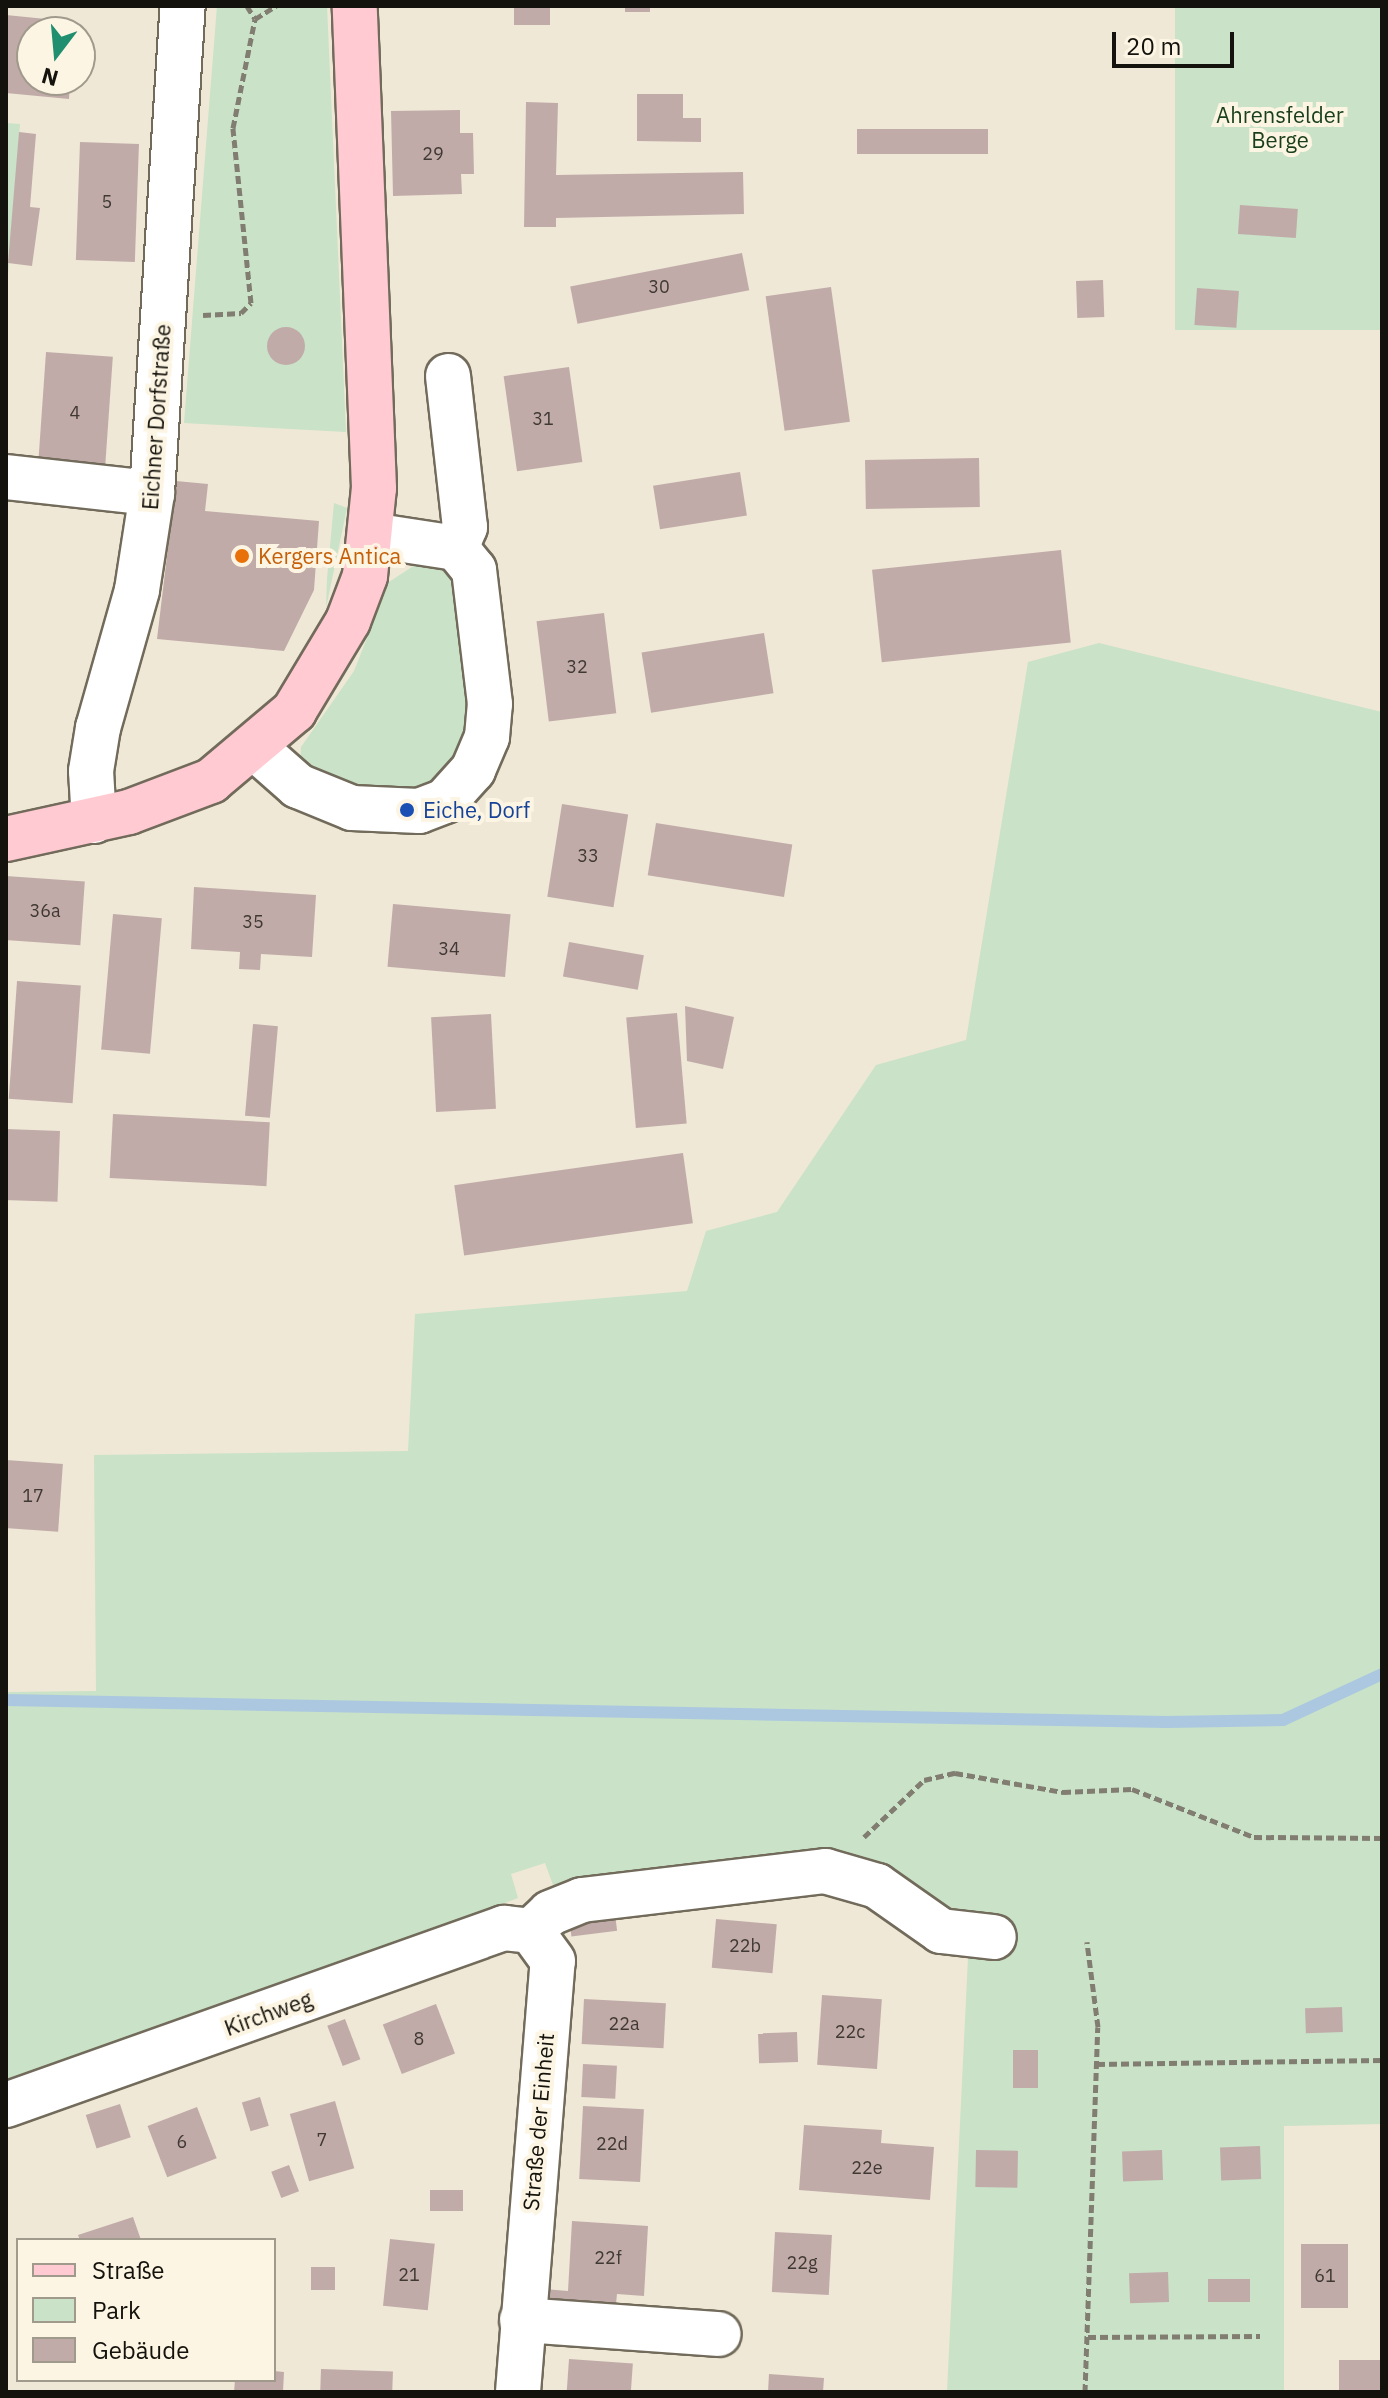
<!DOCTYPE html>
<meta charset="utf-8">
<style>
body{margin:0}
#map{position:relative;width:1388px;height:2398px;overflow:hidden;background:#efe8d6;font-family:"IBM Plex Sans",sans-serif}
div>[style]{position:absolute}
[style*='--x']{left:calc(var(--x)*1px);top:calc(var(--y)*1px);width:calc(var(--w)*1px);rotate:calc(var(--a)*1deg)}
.green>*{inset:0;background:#c9e2c8;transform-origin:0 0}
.stream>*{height:12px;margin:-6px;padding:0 6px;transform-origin:6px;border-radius:6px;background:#abc8e0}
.building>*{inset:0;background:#c1aba9;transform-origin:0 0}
.round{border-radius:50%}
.path>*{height:5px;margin-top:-2.5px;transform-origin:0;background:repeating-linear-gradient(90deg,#817d71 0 8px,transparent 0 12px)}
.roads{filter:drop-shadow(2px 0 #726b5b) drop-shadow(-2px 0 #726b5b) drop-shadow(0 2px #726b5b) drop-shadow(0 -2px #726b5b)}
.minor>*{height:44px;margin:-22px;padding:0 22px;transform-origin:22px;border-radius:22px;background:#fff}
.major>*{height:44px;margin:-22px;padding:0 22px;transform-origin:22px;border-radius:22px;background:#ffcad2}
.dots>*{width:22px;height:22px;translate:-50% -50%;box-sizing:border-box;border:4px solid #fdf5e3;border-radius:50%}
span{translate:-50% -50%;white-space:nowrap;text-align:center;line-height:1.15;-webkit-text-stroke:8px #fdf5e3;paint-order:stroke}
.number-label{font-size:18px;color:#3f3833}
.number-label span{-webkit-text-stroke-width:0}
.park-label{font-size:22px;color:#183f19}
.street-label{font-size:22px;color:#14120c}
.food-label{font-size:22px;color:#c56008}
.left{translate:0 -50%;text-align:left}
.transit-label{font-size:22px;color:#164399}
.frame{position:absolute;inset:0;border:8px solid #14120c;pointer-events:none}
.legend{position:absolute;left:16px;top:2238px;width:260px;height:144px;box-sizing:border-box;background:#fdf5e3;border:2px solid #a09a8d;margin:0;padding:10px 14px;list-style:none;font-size:24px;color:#14120c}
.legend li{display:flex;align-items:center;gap:16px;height:40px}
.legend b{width:40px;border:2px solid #a09a8d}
.north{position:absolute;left:16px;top:16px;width:80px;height:80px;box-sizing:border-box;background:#fdf5e3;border:2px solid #a09a8d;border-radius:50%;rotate:196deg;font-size:22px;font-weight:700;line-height:32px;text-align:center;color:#14120c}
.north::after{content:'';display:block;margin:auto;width:28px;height:36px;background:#208f6f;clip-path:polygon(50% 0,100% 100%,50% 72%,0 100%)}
.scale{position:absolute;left:1112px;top:32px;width:122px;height:36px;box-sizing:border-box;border:4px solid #14120c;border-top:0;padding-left:10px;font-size:24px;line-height:28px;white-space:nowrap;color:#14120c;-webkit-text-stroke:6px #fdf5e3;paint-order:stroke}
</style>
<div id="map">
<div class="green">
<i style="clip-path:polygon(217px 6px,327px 6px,346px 432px,184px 423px)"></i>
<i style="left:1175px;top:6px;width:207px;height:324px"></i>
<i style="clip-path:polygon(6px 123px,20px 124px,6px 300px)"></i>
<i style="clip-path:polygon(334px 503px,347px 508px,326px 608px,327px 579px)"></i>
<i style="clip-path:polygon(424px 559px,457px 575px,473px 719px,451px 773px,419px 791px,383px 799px,300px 765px,301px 747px,354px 671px,389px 582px)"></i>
<i style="clip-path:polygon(1099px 643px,1382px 712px,1382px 2124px,1284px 2126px,1284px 2392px,947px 2392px,968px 1958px,996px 1958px,956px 1924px,855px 1860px,807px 1851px,553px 1885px,545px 1863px,511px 1874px,518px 1898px,6px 2086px,6px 1692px,96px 1691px,94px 1455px,408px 1451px,415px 1314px,687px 1291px,706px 1231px,777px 1212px,876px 1065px,966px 1040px,1028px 662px)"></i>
</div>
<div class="stream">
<i style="--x:6;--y:1700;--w:1161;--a:1.09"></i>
<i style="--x:1167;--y:1722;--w:116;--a:-1"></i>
<i style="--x:1283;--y:1720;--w:109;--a:-24.9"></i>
</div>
<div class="building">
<i style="left:514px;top:6px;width:36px;height:19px"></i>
<i style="left:625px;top:6px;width:25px;height:6px"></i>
<i style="clip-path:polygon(6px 15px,76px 22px,75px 32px,32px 32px,32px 80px,70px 80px,69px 99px,6px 93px)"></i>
<i style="clip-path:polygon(637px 94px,683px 94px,683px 118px,701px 118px,701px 142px,637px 141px)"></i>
<i style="clip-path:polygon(526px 102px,558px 103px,556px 175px,743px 172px,744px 214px,556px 218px,556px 227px,524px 227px)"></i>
<i style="clip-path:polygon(460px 110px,460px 133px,473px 133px,474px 174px,461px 174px,462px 194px,393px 196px,391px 111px)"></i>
<i style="left:857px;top:129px;width:131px;height:25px"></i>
<i style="clip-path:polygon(19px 132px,36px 134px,30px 207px,40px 208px,32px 266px,8px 263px)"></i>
<i style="left:80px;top:142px;width:59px;height:118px;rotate:2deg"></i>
<i style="left:1240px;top:205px;width:58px;height:29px;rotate:4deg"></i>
<i style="left:742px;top:253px;width:38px;height:175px;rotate:79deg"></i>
<i style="left:1103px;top:280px;width:37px;height:27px;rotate:88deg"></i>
<i style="left:831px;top:287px;width:136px;height:66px;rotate:82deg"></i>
<i style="left:1197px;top:288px;width:42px;height:37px;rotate:4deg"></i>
<i class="round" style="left:267px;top:327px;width:38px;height:38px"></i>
<i style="left:46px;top:352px;width:67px;height:109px;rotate:4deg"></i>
<i style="left:569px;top:367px;width:96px;height:66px;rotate:82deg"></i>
<i style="left:979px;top:458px;width:49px;height:114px;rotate:89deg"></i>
<i style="left:740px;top:472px;width:44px;height:88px;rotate:81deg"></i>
<i style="clip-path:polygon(176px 481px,208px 484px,205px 511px,319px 521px,314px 590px,284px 651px,157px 639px)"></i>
<i style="left:1061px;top:550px;width:93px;height:190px;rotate:84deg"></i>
<i style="left:604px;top:613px;width:101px;height:68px;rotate:83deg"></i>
<i style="left:764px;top:633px;width:61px;height:124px;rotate:81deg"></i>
<i style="left:562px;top:804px;width:67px;height:94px;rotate:9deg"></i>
<i style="left:656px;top:823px;width:138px;height:53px;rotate:9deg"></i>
<i style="left:6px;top:876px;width:79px;height:64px;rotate:4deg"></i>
<i style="clip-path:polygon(194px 887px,316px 895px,312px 957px,261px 954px,260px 970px,239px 969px,240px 952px,191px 949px)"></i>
<i style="left:393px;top:904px;width:118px;height:63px;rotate:5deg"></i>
<i style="left:113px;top:914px;width:49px;height:136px;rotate:5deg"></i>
<i style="left:569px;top:942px;width:76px;height:35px;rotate:10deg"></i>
<i style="left:17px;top:981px;width:64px;height:118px;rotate:4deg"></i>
<i style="clip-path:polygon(685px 1006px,734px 1017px,723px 1069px,687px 1061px)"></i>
<i style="left:677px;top:1013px;width:111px;height:51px;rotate:85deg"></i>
<i style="left:491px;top:1014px;width:95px;height:60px;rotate:87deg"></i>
<i style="left:253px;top:1024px;width:25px;height:92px;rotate:5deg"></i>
<i style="left:113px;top:1114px;width:157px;height:64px;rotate:3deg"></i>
<i style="left:6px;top:1129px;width:54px;height:71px;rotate:2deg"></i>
<i style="left:683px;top:1153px;width:71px;height:231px;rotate:82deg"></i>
<i style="left:6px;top:1460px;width:57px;height:68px;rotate:4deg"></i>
<i style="left:615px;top:1914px;width:17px;height:46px;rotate:83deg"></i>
<i style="left:716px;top:1919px;width:61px;height:49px;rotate:5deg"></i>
<i style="left:822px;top:1995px;width:60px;height:70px;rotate:4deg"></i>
<i style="left:584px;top:1999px;width:82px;height:45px;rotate:3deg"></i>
<i style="left:436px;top:2004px;width:53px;height:57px;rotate:69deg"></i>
<i style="left:1342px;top:2007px;width:25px;height:37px;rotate:88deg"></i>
<i style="left:345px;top:2019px;width:43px;height:19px;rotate:69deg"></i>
<i style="left:797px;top:2032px;width:30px;height:39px;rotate:88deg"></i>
<i style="left:1013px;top:2050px;width:25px;height:38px"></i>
<i style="left:583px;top:2064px;width:34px;height:33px;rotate:3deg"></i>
<i style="left:260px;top:2097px;width:30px;height:19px;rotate:73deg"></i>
<i style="left:335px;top:2101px;width:70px;height:47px;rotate:74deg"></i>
<i style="left:120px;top:2104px;width:35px;height:36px;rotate:72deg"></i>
<i style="left:583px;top:2106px;width:61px;height:73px;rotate:3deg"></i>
<i style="left:197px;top:2107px;width:55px;height:53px;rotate:69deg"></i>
<i style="clip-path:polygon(804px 2125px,882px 2130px,881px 2143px,934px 2147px,930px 2200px,799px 2190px)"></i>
<i style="left:1260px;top:2146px;width:33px;height:40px;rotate:88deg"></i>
<i style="left:976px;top:2150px;width:42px;height:37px;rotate:1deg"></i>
<i style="left:1162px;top:2150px;width:30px;height:40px;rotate:88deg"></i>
<i style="left:289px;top:2165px;width:28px;height:19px;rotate:69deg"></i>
<i style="left:430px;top:2190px;width:33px;height:21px"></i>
<i style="clip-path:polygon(133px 2217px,141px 2240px,80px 2240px,78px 2235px)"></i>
<i style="clip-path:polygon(572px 2221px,648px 2226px,644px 2296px,617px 2294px,615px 2314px,543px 2308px,544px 2289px,568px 2291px)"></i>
<i style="left:775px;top:2232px;width:57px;height:60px;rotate:3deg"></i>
<i style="left:390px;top:2239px;width:45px;height:67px;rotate:6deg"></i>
<i style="left:1348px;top:2244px;width:64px;height:47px;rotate:90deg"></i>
<i style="left:311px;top:2267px;width:24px;height:23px"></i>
<i style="left:1168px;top:2272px;width:30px;height:39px;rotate:88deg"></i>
<i style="left:1208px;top:2279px;width:42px;height:23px"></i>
<i style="left:569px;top:2359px;width:64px;height:33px;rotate:4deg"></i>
<i style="left:1382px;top:2360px;width:32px;height:43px;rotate:90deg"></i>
<i style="left:321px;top:2369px;width:72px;height:23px;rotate:2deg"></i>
<i style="clip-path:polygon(274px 2371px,284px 2372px,283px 2392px,234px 2392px,235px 2380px,274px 2380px)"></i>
<i style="clip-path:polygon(769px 2374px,824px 2378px,823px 2392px,768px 2392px)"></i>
</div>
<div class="path">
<i style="--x:247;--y:6;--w:15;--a:58"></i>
<i style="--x:255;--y:19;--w:25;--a:-32"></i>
<i style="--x:6;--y:286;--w:1;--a:0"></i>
<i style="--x:203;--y:315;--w:38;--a:-3"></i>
<i style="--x:241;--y:313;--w:14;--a:-45"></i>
<i style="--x:251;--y:303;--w:176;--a:-95.9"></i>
<i style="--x:233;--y:128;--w:111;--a:-78.6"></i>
<i style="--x:864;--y:1837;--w:83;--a:-43.5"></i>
<i style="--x:924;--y:1780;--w:32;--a:-13"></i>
<i style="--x:955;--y:1773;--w:110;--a:10"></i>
<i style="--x:1063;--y:1792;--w:69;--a:-2.5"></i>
<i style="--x:1132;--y:1789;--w:131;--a:21.5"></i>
<i style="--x:1254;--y:1837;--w:128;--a:0.4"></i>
<i style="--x:1097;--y:2064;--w:285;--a:-0.8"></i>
<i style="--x:1088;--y:2337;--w:172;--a:-0.3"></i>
<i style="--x:1085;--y:2392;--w:365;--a:-88"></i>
<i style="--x:1098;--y:2027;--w:86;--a:-97.4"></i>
</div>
<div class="roads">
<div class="minor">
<i style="--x:448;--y:376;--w:152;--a:83.6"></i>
<i style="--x:465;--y:527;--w:23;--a:113"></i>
<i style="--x:6;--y:477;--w:147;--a:6.3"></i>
<i style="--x:256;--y:749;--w:56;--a:41.4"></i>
<i style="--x:298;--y:786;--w:58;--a:22.2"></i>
<i style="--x:352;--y:808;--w:67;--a:2.6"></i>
<i style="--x:419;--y:811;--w:28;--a:-21"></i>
<i style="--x:445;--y:801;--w:42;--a:-47.9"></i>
<i style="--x:473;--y:770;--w:36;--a:-67"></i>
<i style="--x:487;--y:737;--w:33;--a:-85"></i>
<i style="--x:490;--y:704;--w:135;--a:-96.8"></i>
<i style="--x:474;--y:570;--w:28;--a:-129"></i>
<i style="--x:456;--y:548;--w:86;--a:-171.3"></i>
<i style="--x:94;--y:821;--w:50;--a:-93.4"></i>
<i style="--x:91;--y:771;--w:44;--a:-80.8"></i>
<i style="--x:98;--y:728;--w:143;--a:-74.2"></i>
<i style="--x:137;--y:590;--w:98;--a:-81.2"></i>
<i style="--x:152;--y:493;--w:488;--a:-86.4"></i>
<i style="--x:531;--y:1931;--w:26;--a:-43"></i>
<i style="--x:550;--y:1913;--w:35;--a:-22"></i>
<i style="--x:582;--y:1900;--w:245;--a:-6.8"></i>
<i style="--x:825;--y:1871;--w:54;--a:16.1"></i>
<i style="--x:877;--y:1886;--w:78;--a:35.1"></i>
<i style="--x:941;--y:1931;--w:53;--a:6.5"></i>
<i style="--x:6;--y:2105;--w:529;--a:-19.57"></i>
<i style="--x:504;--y:1928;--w:27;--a:6"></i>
<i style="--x:522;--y:2320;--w:197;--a:4.1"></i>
<i style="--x:518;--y:2392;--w:432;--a:-85.4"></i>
<i style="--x:553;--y:1961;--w:37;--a:-126"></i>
</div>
<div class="major">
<i style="--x:6;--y:839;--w:126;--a:-12.4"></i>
<i style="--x:129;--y:812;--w:88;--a:-20.7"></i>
<i style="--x:211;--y:781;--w:109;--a:-40.1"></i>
<i style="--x:294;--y:711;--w:105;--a:-59"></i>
<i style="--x:348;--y:621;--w:48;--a:-69.3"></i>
<i style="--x:365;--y:576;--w:88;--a:-84.2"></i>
<i style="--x:374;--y:488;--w:482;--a:-92.3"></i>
</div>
</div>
<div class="dots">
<i style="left:242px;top:556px;background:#e8710a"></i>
<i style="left:407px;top:810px;background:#1a4fb4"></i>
</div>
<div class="number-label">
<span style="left:433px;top:154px">29</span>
<span style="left:107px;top:202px">5</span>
<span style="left:659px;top:287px">30</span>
<span style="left:75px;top:413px">4</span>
<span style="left:543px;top:419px">31</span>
<span style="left:577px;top:667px">32</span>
<span style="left:588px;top:856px">33</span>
<span style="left:45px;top:911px">36a</span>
<span style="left:253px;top:922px">35</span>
<span style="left:449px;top:949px">34</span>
<span style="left:33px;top:1496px">17</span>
<span style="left:745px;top:1946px">22b</span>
<span style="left:624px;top:2024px">22a</span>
<span style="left:850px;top:2032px">22c</span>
<span style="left:419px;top:2039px">8</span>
<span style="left:322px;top:2140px">7</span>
<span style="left:182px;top:2142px">6</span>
<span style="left:612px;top:2144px">22d</span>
<span style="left:867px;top:2168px">22e</span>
<span style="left:608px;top:2258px">22f</span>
<span style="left:802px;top:2263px">22g</span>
<span style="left:409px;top:2275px">21</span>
<span style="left:1325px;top:2276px">61</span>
</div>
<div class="park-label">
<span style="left:1280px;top:127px">Ahrensfelder<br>Berge</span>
</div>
<div class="street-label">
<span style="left:156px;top:417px;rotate:-86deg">Eichner Dorfstraße</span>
<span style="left:268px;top:2013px;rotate:-20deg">Kirchweg</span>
<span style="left:538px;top:2122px;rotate:-85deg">Straße der Einheit</span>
</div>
<div class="food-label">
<span class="left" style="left:258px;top:556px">Kergers Antica</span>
</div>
<div class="transit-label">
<span class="left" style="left:423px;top:810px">Eiche, Dorf</span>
</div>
<div class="frame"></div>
<ul class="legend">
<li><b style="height:10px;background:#ffcad2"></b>Straße</li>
<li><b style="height:22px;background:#c9e2c8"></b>Park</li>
<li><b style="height:22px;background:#c1aba9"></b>Gebäude</li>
</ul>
<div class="north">N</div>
<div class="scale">20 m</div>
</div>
